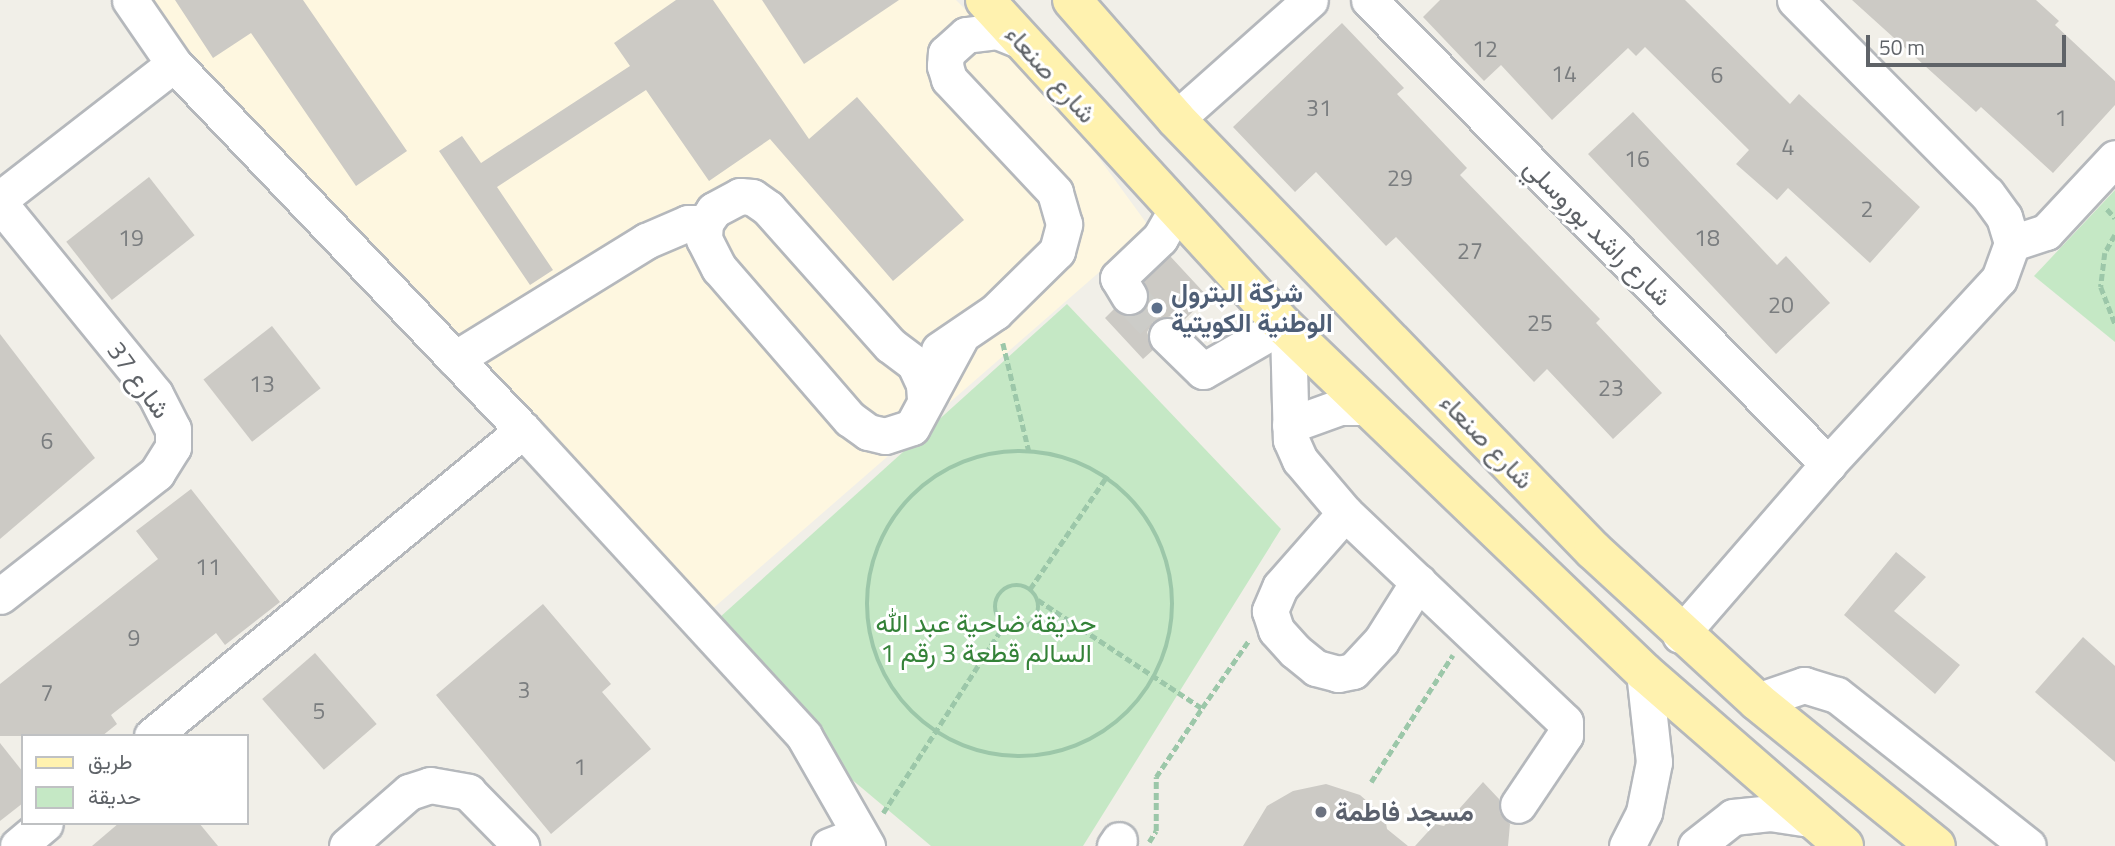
<!DOCTYPE html>
<meta charset="utf-8">
<style>
body{margin:0}
#map{position:relative;width:2115px;height:846px;overflow:hidden;background:#f1efe8;font-family:"Titillium Web",Vazirmatn,sans-serif}
div>[style]{position:absolute}
[style*='--x']{left:calc(var(--x)*1px);top:calc(var(--y)*1px);width:calc(var(--w)*1px);rotate:calc(var(--a)*1deg)}
.commercial>*{inset:0;background:#fef7e0}
.green>*{inset:0;background:#c5e8c5}
.building>*{inset:0;background:#cccac5;transform-origin:0 0}
.minor-tunnel>*{height:35px;margin-top:-17.5px;transform-origin:0;background:repeating-linear-gradient(90deg,#ccccc8 0 35px,transparent 0 53px)}
.path>*{height:4.5px;margin-top:-2.25px;transform-origin:0;background:repeating-linear-gradient(90deg,#9cc7a9 0 7px,transparent 0 10.5px)}
.path>.ring{margin:-2.25px;padding:0;box-sizing:content-box;background:none;border:4.5px solid #9cc7a9;border-radius:50%}
.roads{filter:drop-shadow(2px 0 #b5b8bc) drop-shadow(-2px 0 #b5b8bc) drop-shadow(0 2px #b5b8bc) drop-shadow(0 -2px #b5b8bc)}
.minor>*{height:35px;margin:-17.5px;padding:0 17.5px;transform-origin:17.5px;border-radius:17.5px;background:#fff}
.major>*{height:38px;margin:-19px;padding:0 19px;transform-origin:19px;border-radius:19px;background:#fff2af}
.dots>*{width:19px;height:19px;translate:-50% -50%;box-sizing:border-box;border:4px solid #fff;border-radius:50%}
span{translate:-50% -50%;white-space:nowrap;text-align:center;line-height:1.15;-webkit-text-stroke:6px #fff;paint-order:stroke}
.number-label{font-size:23px;color:#7a7d7f}
.number-label span{-webkit-text-stroke-width:0}
.street-label{font-size:26px;color:#5f6368}
.service-label{font-size:26px;color:#4e5e75;font-weight:700}
.left{translate:0 -50%;text-align:left}
.park-label{font-size:26px;color:#348238}
.worship-label{font-size:26px;color:#5b616d;font-weight:700}
.legend{position:absolute;left:21px;top:734px;width:228px;height:91px;box-sizing:border-box;background:#fff;border:2px solid #bfc1c3;margin:0;padding:9px 12px;list-style:none;font-size:21px;color:#5f6368}
.legend li{display:flex;align-items:center;gap:14px;height:35px}
.legend b{width:35px;border:2px solid #bfc1c3}
.scale{position:absolute;left:1866px;top:35px;width:200px;height:32px;box-sizing:border-box;border:4px solid #5f6368;border-top:0;padding-left:9px;font-size:21px;line-height:24px;white-space:nowrap;color:#5f6368;-webkit-text-stroke:5px #fff;paint-order:stroke}
</style>
<div id="map">
<div class="commercial">
<i style="clip-path:polygon(153px 0,956px 0,1064px 110px,1150px 228px,702px 618px,193px 58px)"></i>
</div>
<div class="green">
<i style="clip-path:polygon(2115px 190px,2115px 342px,2034px 276px)"></i>
<i style="clip-path:polygon(1067px 304px,1281px 529px,1083px 846px,931px 846px,850px 778px,719px 618px)"></i>
</div>
<div class="building">
<i style="clip-path:polygon(175px 0,303px 0,407px 151px,356px 186px,251px 33px,213px 58px)"></i>
<i style="clip-path:polygon(676px 0,713px 0,809px 139px,857px 97px,964px 220px,893px 281px,770px 139px,709px 181px,646px 90px,497px 187px,553px 270px,530px 285px,439px 151px,462px 136px,481px 163px,630px 66px,614px 43px)"></i>
<i style="clip-path:polygon(762px 0,899px 0,804px 64px)"></i>
<i style="clip-path:polygon(1440px 0,1685px 0,1790px 104px,1799px 94px,1920px 207px,1870px 263px,1788px 188px,1777px 200px,1736px 164px,1749px 150px,1645px 47px,1636px 56px,1628px 48px,1552px 120px,1501px 65px,1484px 81px,1423px 17px)"></i>
<i style="clip-path:polygon(1852px 0,2036px 0,2059px 21px,2055px 25px,2115px 81px,2115px 105px,2053px 173px,1981px 107px,1976px 112px)"></i>
<i style="clip-path:polygon(1342px 23px,1404px 88px,1397px 94px,1467px 168px,1460px 175px,1600px 319px,1596px 323px,1662px 393px,1613px 439px,1547px 369px,1534px 382px,1396px 237px,1386px 246px,1316px 172px,1295px 192px,1233px 127px)"></i>
<i style="clip-path:polygon(1633px 112px,1777px 265px,1786px 256px,1830px 303px,1776px 354px,1588px 154px)"></i>
<i style="left:149px;top:177px;width:74px;height:105px;rotate:52deg"></i>
<i style="clip-path:polygon(1170px 256px,1208px 297px,1182px 322px,1171px 316px,1153px 322px,1147px 332px,1153px 350px,1143px 359px,1105px 318px,1114px 309px,1129px 316px,1140px 313px,1149px 296px,1144px 281px)"></i>
<i style="left:272px;top:326px;width:79px;height:87px;rotate:52deg"></i>
<i style="clip-path:polygon(0 334px,95px 458px,0 539px)"></i>
<i style="clip-path:polygon(191px 489px,280px 602px,225px 645px,216px 633px,111px 715px,117px 724px,102px 736px,0 736px,0 684px,158px 559px,136px 531px)"></i>
<i style="clip-path:polygon(1896px 552px,1926px 577px,1894px 611px,1960px 665px,1935px 694px,1844px 615px)"></i>
<i style="clip-path:polygon(543px 604px,611px 684px,602px 692px,651px 749px,551px 834px,436px 695px)"></i>
<i style="clip-path:polygon(2083px 637px,2115px 666px,2115px 762px,2035px 692px)"></i>
<i style="left:315px;top:653px;width:94px;height:70px;rotate:49deg"></i>
<i style="clip-path:polygon(0 743px,23px 772px,23px 803px,0 821px)"></i>
<i style="clip-path:polygon(1483px 782px,1499px 799px,1500px 813px,1510px 824px,1508px 846px,1415px 846px,1435px 824px,1444px 826px)"></i>
<i style="clip-path:polygon(1326px 784px,1360px 795px,1385px 817px,1387px 829px,1408px 846px,1243px 846px,1267px 806px,1293px 791px)"></i>
<i style="clip-path:polygon(119px 823px,199px 823px,218px 846px,92px 846px)"></i>
</div>
<div class="minor-tunnel">
<i style="--x:1129;--y:296;--w:55;--a:46.5"></i>
</div>
<div class="path">
<i style="--x:2107;--y:209;--w:12;--a:48"></i>
<i style="--x:2115;--y:235;--w:21;--a:119"></i>
<i style="--x:2105;--y:253;--w:34;--a:97"></i>
<i style="--x:2101;--y:287;--w:40;--a:69"></i>
<i style="--x:1003;--y:343;--w:111;--a:76.5"></i>
<i class="ring" style="left:867px;top:451px;width:301.5px;height:301.5px"></i>
<i class="ring" style="left:995px;top:585px;width:39.5px;height:39.5px"></i>
<i style="--x:1030;--y:589;--w:137;--a:-55.7"></i>
<i style="--x:1038;--y:600;--w:196;--a:33.4"></i>
<i style="--x:1202;--y:708;--w:83;--a:-55.3"></i>
<i style="--x:1371;--y:782;--w:151;--a:-57.2"></i>
<i style="--x:883;--y:813;--w:224;--a:-57.2"></i>
<i style="--x:1149;--y:842;--w:13;--a:-58"></i>
<i style="--x:1156;--y:831;--w:54;--a:-90"></i>
<i style="--x:1156;--y:777;--w:83;--a:-56.3"></i>
</div>
<div class="roads">
<div class="minor">
<i style="--x:130;--y:0;--w:78;--a:55.5"></i>
<i style="--x:174;--y:64;--w:506;--a:46.36"></i>
<i style="--x:523;--y:430;--w:415;--a:47.4"></i>
<i style="--x:804;--y:736;--w:127;--a:60.2"></i>
<i style="--x:1369;--y:0;--w:653;--a:45.31"></i>
<i style="--x:1176;--y:119;--w:179;--a:-41.6"></i>
<i style="--x:0;--y:199;--w:220;--a:-37.8"></i>
<i style="--x:0;--y:204;--w:245;--a:50.8"></i>
<i style="--x:155;--y:394;--w:39;--a:63"></i>
<i style="--x:173;--y:429;--w:18;--a:90"></i>
<i style="--x:173;--y:447;--w:31;--a:122"></i>
<i style="--x:157;--y:473;--w:199;--a:141.9"></i>
<i style="--x:2012;--y:243;--w:36;--a:-18"></i>
<i style="--x:2046;--y:232;--w:101;--a:-47"></i>
<i style="--x:1129;--y:296;--w:21;--a:-121"></i>
<i style="--x:1118;--y:278;--w:58;--a:-43.6"></i>
<i style="--x:1160;--y:238;--w:32;--a:-60"></i>
<i style="--x:1288;--y:329;--w:111;--a:88.5"></i>
<i style="--x:1291;--y:440;--w:22;--a:66"></i>
<i style="--x:1300;--y:460;--w:70;--a:49.7"></i>
<i style="--x:1345;--y:513;--w:303;--a:43.5"></i>
<i style="--x:1565;--y:722;--w:13;--a:90"></i>
<i style="--x:1565;--y:735;--w:84;--a:123.9"></i>
<i style="--x:1167;--y:336;--w:50;--a:44.2"></i>
<i style="--x:1203;--y:371;--w:92;--a:-29.9"></i>
<i style="--x:939;--y:350;--w:68;--a:-34.2"></i>
<i style="--x:995;--y:312;--w:87;--a:-44.5"></i>
<i style="--x:1057;--y:251;--w:28;--a:-75"></i>
<i style="--x:1064;--y:224;--w:33;--a:-106"></i>
<i style="--x:1055;--y:192;--w:155;--a:-133.2"></i>
<i style="--x:949;--y:79;--w:14;--a:-107"></i>
<i style="--x:945;--y:66;--w:13;--a:-86"></i>
<i style="--x:946;--y:53;--w:27;--a:-42"></i>
<i style="--x:966;--y:35;--w:31;--a:-7"></i>
<i style="--x:997;--y:31;--w:24;--a:22"></i>
<i style="--x:455;--y:359;--w:225;--a:-31.7"></i>
<i style="--x:646;--y:241;--w:46;--a:-23.2"></i>
<i style="--x:688;--y:223;--w:17;--a:0"></i>
<i style="--x:925;--y:399;--w:15;--a:-94"></i>
<i style="--x:924;--y:384;--w:23;--a:-115"></i>
<i style="--x:914;--y:363;--w:30;--a:-143"></i>
<i style="--x:890;--y:345;--w:183;--a:-131.7"></i>
<i style="--x:768;--y:208;--w:19;--a:-145"></i>
<i style="--x:752;--y:197;--w:12;--a:-175"></i>
<i style="--x:740;--y:196;--w:30;--a:152"></i>
<i style="--x:714;--y:210;--w:16;--a:125"></i>
<i style="--x:705;--y:223;--w:16;--a:94"></i>
<i style="--x:704;--y:239;--w:33;--a:63"></i>
<i style="--x:719;--y:268;--w:200;--a:49.1"></i>
<i style="--x:850;--y:419;--w:22;--a:36"></i>
<i style="--x:868;--y:432;--w:17;--a:13"></i>
<i style="--x:885;--y:436;--w:28;--a:-18"></i>
<i style="--x:912;--y:427;--w:99;--a:-61.6"></i>
<i style="--x:1290;--y:425;--w:53;--a:-19.8"></i>
<i style="--x:1340;--y:407;--w:26;--a:0"></i>
<i style="--x:1345;--y:513;--w:98;--a:131.3"></i>
<i style="--x:1280;--y:587;--w:26;--a:113"></i>
<i style="--x:1270;--y:611;--w:20;--a:72"></i>
<i style="--x:1276;--y:630;--w:28;--a:48"></i>
<i style="--x:1295;--y:651;--w:27;--a:39"></i>
<i style="--x:1316;--y:668;--w:23;--a:15"></i>
<i style="--x:1338;--y:674;--w:15;--a:-11"></i>
<i style="--x:1353;--y:671;--w:41;--a:-47"></i>
<i style="--x:1381;--y:641;--w:70;--a:-57.9"></i>
<i style="--x:1680;--y:635;--w:226;--a:-49.1"></i>
<i style="--x:1828;--y:464;--w:252;--a:-47.3"></i>
<i style="--x:1999;--y:279;--w:38;--a:-70"></i>
<i style="--x:2012;--y:243;--w:27;--a:-107"></i>
<i style="--x:2004;--y:217;--w:29;--a:-126"></i>
<i style="--x:1987;--y:194;--w:273;--a:-134.7"></i>
<i style="--x:1757;--y:701;--w:50;--a:-18.8"></i>
<i style="--x:1804;--y:685;--w:34;--a:17"></i>
<i style="--x:1837;--y:695;--w:243;--a:38.3"></i>
<i style="--x:152;--y:736;--w:481;--a:-39.5"></i>
<i style="--x:18;--y:846;--w:35;--a:-40"></i>
<i style="--x:347;--y:846;--w:82;--a:-41.1"></i>
<i style="--x:409;--y:792;--w:22;--a:-18"></i>
<i style="--x:430;--y:785;--w:39;--a:10"></i>
<i style="--x:468;--y:792;--w:76;--a:45.5"></i>
<i style="--x:829;--y:846;--w:31;--a:-21"></i>
<i style="--x:1115;--y:846;--w:7;--a:-56"></i>
<i style="--x:1627;--y:846;--w:38;--a:-63"></i>
<i style="--x:1644;--y:812;--w:51;--a:-78.7"></i>
<i style="--x:1654;--y:762;--w:91;--a:-96.3"></i>
<i style="--x:1696;--y:846;--w:47;--a:-38.1"></i>
<i style="--x:1733;--y:817;--w:37;--a:-6"></i>
<i style="--x:1770;--y:813;--w:40;--a:8.5"></i>
</div>
<div class="major">
<i style="--x:985;--y:0;--w:441;--a:47.5"></i>
<i style="--x:1283;--y:325;--w:501;--a:43.87"></i>
<i style="--x:1644;--y:672;--w:265;--a:41"></i>
<i style="--x:1072;--y:0;--w:158;--a:48.8"></i>
<i style="--x:1176;--y:119;--w:600;--a:45.95"></i>
<i style="--x:1593;--y:550;--w:223;--a:42.6"></i>
<i style="--x:1757;--y:701;--w:230;--a:39"></i>
</div>
</div>
<div class="dots">
<i style="left:1157px;top:308px;background:#5c6f8a"></i>
<i style="left:1321px;top:812px;background:#6b7280"></i>
</div>
<div class="number-label">
<span style="left:1485px;top:49px">12</span>
<span style="left:1564px;top:74px">14</span>
<span style="left:1717px;top:75px">6</span>
<span style="left:1319px;top:108px">31</span>
<span style="left:2061px;top:118px">1</span>
<span style="left:1788px;top:147px">4</span>
<span style="left:1637px;top:159px">16</span>
<span style="left:1400px;top:178px">29</span>
<span style="left:1867px;top:209px">2</span>
<span style="left:131px;top:238px">19</span>
<span style="left:1707px;top:238px">18</span>
<span style="left:1470px;top:251px">27</span>
<span style="left:1781px;top:305px">20</span>
<span style="left:1540px;top:323px">25</span>
<span style="left:262px;top:384px">13</span>
<span style="left:1611px;top:388px">23</span>
<span style="left:47px;top:441px">6</span>
<span style="left:208px;top:567px">11</span>
<span style="left:134px;top:638px">9</span>
<span style="left:524px;top:690px">3</span>
<span style="left:47px;top:693px">7</span>
<span style="left:319px;top:711px">5</span>
<span style="left:580px;top:767px">1</span>
</div>
<div class="street-label">
<span style="left:1051px;top:74px;rotate:48deg">شارع صنعاء</span>
<span style="left:1598px;top:232px;rotate:45deg">شارع راشد بوروسلي</span>
<span style="left:139px;top:380px;rotate:54deg">شارع 37</span>
<span style="left:1487px;top:441px;rotate:46deg">شارع صنعاء</span>
</div>
<div class="service-label">
<span class="left" style="left:1171px;top:308px">شركة البترول<br>الوطنية الكويتية</span>
</div>
<div class="park-label">
<span style="left:986px;top:638px">حديقة ضاحية عبد الله<br>السالم قطعة 3 رقم 1</span>
</div>
<div class="worship-label">
<span class="left" style="left:1335px;top:812px">مسجد فاطمة</span>
</div>
<ul class="legend">
<li><b style="height:9px;background:#fff2af"></b>طريق</li>
<li><b style="height:19px;background:#c5e8c5"></b>حديقة</li>
</ul>
<div class="scale">50 m</div>
</div>
